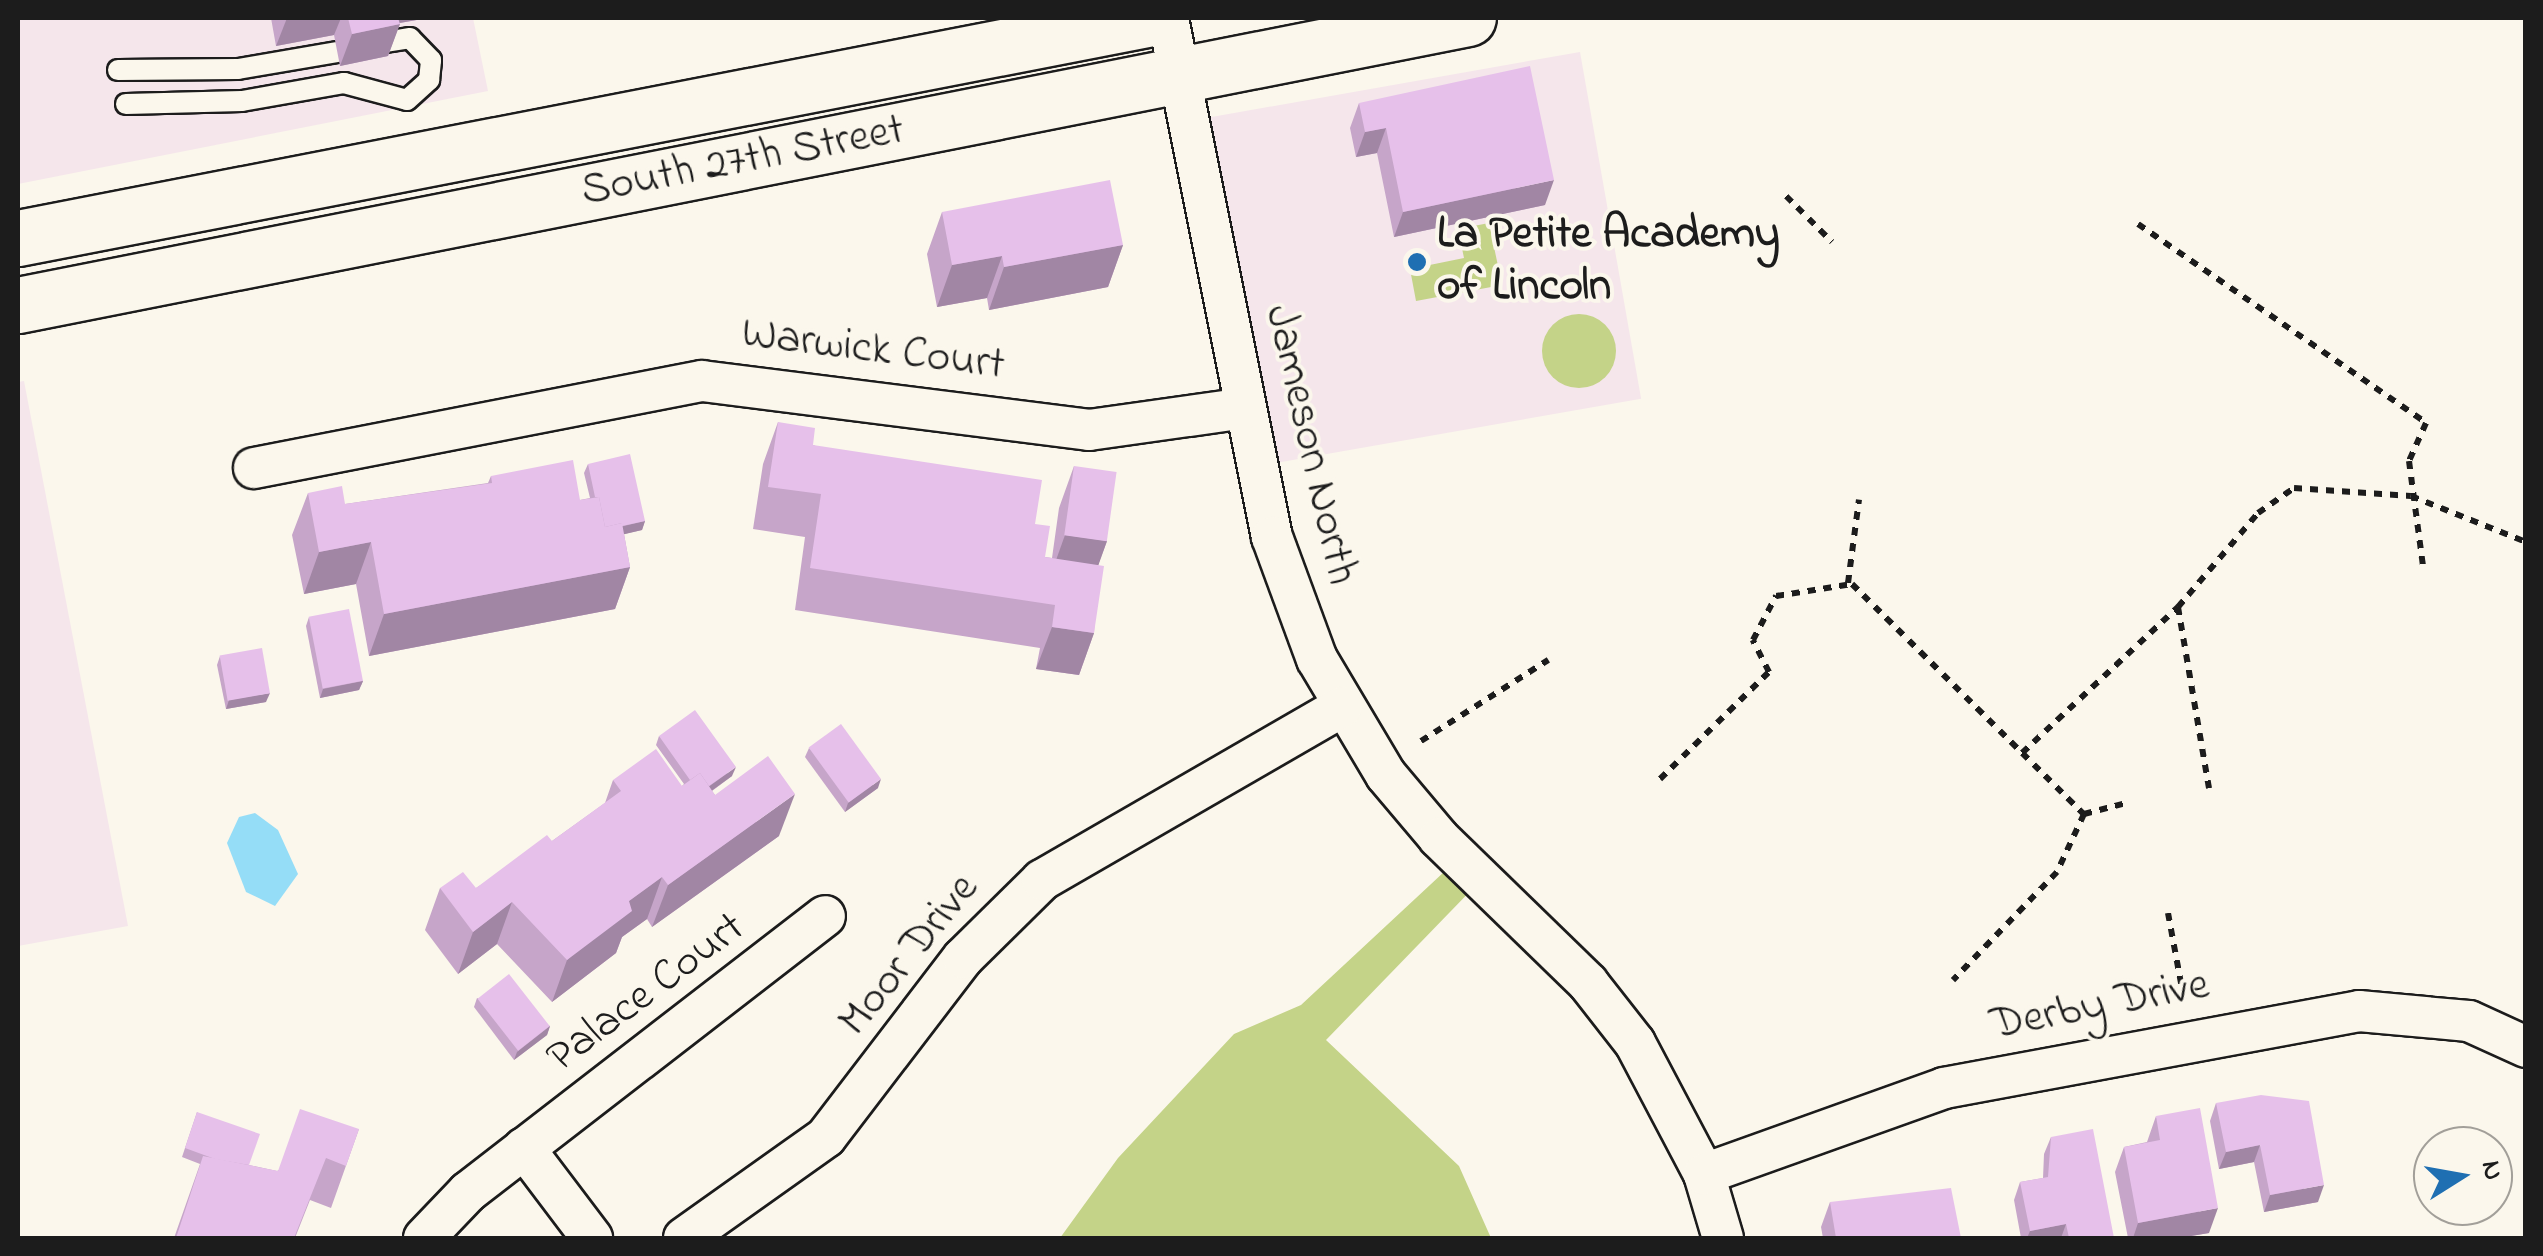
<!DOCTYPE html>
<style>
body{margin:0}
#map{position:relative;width:2543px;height:1256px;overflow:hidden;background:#fbf7ec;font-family:"Indie Flower",sans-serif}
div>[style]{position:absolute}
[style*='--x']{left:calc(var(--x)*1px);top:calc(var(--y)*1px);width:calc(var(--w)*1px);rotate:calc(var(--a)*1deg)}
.built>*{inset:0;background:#f5e6eb;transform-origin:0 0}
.green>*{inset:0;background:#c4d388}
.round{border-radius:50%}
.water>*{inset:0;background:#95ddf7}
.path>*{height:6px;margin-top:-3px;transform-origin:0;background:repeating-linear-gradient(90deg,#1c1c1c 0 8px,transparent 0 16px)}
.roads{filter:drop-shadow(2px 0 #1c1c1c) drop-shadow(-2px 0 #1c1c1c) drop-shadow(0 2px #1c1c1c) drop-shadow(0 -2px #1c1c1c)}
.lane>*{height:20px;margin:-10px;padding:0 10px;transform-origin:10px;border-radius:10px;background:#fbf7ec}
.street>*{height:40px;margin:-20px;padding:0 20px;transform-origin:20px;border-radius:20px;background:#fbf7ec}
.secondary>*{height:55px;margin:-27.5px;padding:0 27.5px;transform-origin:27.5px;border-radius:27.5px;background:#fbf7ec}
.wall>*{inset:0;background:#c6a5c9}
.shaded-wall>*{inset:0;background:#a186a4}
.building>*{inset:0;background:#e6c0ea;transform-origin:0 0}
.dots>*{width:28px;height:28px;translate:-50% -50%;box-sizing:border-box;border:5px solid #fbf7ec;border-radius:50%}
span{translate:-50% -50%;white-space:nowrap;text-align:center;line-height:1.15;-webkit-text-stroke:8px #fbf7ec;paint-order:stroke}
.street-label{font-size:45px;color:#1c1c1c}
.poi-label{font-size:45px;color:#1c1c1c;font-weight:700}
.left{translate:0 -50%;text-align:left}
.frame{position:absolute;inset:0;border:20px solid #1c1c1c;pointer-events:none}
.north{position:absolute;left:2413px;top:1126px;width:100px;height:100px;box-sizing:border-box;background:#fbf7ec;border:2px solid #a29f99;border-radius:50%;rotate:79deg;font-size:28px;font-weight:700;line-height:40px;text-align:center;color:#1c1c1c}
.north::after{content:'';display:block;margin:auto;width:35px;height:45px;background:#1f6fb2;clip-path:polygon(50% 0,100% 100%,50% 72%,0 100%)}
</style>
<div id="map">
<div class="built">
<i style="clip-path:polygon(18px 18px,473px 18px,488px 91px,18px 184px)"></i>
<i style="left:1580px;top:52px;width:352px;height:397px;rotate:80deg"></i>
<i style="clip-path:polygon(24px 381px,128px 926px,18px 946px,18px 382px)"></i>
</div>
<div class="green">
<i style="clip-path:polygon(1489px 223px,1502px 285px,1416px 301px,1410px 269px,1464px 258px,1458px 229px)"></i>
<i class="round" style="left:1542px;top:314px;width:74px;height:74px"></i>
<i style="clip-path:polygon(1459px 858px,1481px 880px,1326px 1040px,1459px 1166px,1491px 1238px,1060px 1238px,1118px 1158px,1234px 1034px,1301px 1005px)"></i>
</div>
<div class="water">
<i style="clip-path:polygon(255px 813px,278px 830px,298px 874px,275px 906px,246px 892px,227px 843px,239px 817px)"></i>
</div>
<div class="path">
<i style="--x:1786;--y:196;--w:65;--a:45"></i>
<i style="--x:2138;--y:224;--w:350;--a:34.6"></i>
<i style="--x:2426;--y:423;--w:42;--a:114.1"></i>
<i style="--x:2409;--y:461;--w:106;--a:82.4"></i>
<i style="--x:1848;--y:583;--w:84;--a:-82.5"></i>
<i style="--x:2178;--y:607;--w:184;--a:80.3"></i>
<i style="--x:1421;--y:741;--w:151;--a:-32.5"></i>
<i style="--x:2022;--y:753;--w:214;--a:-43.1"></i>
<i style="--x:2178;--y:607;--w:123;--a:-49.6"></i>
<i style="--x:2258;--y:513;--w:44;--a:-34.8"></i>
<i style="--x:2294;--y:488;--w:117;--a:3.9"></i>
<i style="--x:2411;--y:496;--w:124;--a:21.8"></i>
<i style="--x:1660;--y:779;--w:153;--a:-44.5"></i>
<i style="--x:1769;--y:672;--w:36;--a:-117"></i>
<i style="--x:1753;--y:640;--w:50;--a:-62.4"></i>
<i style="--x:1776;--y:596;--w:77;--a:-9"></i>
<i style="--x:1852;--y:584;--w:327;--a:44.8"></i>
<i style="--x:2084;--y:814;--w:64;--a:115"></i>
<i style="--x:2057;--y:872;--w:150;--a:133.9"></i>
<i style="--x:2084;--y:814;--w:43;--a:-14.7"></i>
<i style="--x:2168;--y:913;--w:94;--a:79.5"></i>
</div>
<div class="roads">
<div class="lane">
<i style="--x:118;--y:70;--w:120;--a:-0.5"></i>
<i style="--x:238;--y:69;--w:100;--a:-9.7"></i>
<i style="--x:126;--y:104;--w:116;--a:-1.5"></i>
<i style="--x:242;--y:101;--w:104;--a:-10"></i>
<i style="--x:344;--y:83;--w:65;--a:15.1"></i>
<i style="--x:407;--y:100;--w:30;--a:-42"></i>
<i style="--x:429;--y:80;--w:20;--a:-84"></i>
<i style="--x:431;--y:60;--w:30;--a:-134"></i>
<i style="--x:410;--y:38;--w:24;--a:171"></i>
</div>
<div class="street">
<i style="--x:1168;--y:18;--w:529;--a:78.67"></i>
<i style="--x:1272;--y:537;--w:130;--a:69.8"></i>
<i style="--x:1317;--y:659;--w:135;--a:59.3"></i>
<i style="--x:1386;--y:775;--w:82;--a:49.9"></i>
<i style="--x:1439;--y:838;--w:208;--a:44.2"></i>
<i style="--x:1588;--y:983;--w:76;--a:51.9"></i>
<i style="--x:1635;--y:1043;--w:148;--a:62.2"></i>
<i style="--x:1704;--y:1174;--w:67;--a:73.5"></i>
<i style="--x:254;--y:468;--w:456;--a:-11"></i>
<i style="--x:702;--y:381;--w:390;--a:7.2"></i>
<i style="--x:1089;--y:430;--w:158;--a:-8"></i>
<i style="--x:524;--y:1148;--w:113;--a:52.9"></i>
<i style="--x:1704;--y:1174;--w:255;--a:-19.7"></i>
<i style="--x:1944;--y:1088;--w:422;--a:-10.5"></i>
<i style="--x:2359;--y:1011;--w:110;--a:5.2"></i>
<i style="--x:2469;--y:1021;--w:63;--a:24.5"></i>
<i style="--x:424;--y:1238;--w:64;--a:-46.3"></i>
<i style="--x:468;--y:1192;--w:451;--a:-37.7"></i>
<i style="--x:684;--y:1238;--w:174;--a:-35.4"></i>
<i style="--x:826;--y:1137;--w:225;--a:-52.6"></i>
<i style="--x:963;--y:958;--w:111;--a:-44.6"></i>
<i style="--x:1042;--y:880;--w:346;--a:-30"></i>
</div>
<div class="secondary">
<i style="--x:18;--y:238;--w:1155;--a:-10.98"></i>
<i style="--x:18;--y:305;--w:1478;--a:-11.2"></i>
</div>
</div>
<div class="wall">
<i style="clip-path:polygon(271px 18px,428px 18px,400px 23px,388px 56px,340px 66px,334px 35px,276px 46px)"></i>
<i style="clip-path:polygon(1359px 103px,1545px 205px,1394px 237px,1377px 153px,1356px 157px,1350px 128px)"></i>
<i style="clip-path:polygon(942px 212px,1123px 245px,1108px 287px,989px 310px,987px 298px,937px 307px,927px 254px)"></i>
<i style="clip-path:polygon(778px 422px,813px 445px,1035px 524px,1045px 557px,1052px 558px,1059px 508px,1074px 466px,1107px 541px,1098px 565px,1094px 633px,1079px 675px,1036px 669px,1040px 648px,795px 610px,805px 537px,753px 529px,763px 464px)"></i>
<i style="clip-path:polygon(588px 464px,645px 521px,642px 530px,624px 534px,630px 567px,615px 609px,369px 656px,356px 584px,304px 594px,292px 535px,308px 493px,345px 504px,488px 483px,491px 476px,580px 500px,590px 498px,584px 473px)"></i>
<i style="clip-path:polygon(309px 617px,363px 681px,359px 690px,320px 698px,306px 626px)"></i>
<i style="clip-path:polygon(220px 656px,266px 702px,226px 709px,217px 665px)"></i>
<i style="clip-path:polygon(659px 736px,732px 776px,712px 791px,715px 795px,779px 836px,652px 927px,647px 919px,622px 937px,616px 953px,552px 1002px,497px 944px,458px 974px,425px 930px,440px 888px,476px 888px,552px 841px,605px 803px,613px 780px,682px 786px,684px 784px,656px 745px)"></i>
<i style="clip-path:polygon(809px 748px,878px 788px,845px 812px,805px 757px)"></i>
<i style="clip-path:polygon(477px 998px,550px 1026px,547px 1035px,514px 1060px,474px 1007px)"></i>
<i style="clip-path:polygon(2216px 1103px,2318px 1202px,2264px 1212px,2254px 1162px,2219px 1169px,2210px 1121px)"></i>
<i style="clip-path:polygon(197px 1112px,249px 1165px,277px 1171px,359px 1129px,331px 1208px,310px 1200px,295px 1238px,174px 1238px,200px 1164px,182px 1157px)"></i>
<i style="clip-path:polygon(2156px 1116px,2209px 1233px,2179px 1238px,2128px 1238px,2115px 1172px,2124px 1147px,2147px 1142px)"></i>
<i style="clip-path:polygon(2051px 1137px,2114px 1238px,2021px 1238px,2014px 1200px,2020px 1182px,2043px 1178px,2044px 1154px)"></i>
<i style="clip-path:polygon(1830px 1202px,1961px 1238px,1823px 1238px,1821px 1227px)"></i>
</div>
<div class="shaded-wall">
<i style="clip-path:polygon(287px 18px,341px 18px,334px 35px,276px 46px)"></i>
<i style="clip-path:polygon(385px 18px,428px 18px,382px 26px)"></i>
<i style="clip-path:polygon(400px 24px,388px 56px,340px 66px,352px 34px)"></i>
<i style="clip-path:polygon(1386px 128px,1377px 153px,1356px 157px,1365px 132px)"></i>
<i style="clip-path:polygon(1554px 180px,1545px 205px,1394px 237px,1403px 212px)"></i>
<i style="clip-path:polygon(1123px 245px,1108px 287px,989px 310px,1004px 267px)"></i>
<i style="clip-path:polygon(1002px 256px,987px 298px,937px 307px,952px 265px)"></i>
<i style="clip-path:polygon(645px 521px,642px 530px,600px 540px,603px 531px)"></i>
<i style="clip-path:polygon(1065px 535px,1107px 541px,1092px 583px,1050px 577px)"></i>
<i style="clip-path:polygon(371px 542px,356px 584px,304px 594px,319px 552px)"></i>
<i style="clip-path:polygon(630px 567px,615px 609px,369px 656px,384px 614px)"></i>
<i style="clip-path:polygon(1052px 627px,1094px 633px,1079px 675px,1036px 669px)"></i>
<i style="clip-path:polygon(363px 681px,359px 690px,320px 698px,323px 689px)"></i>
<i style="clip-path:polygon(270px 693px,266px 702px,226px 709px,229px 700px)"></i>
<i style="clip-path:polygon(736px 767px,732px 776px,696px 802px,700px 793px)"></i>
<i style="clip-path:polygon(881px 779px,878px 788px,845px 812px,848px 803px)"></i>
<i style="clip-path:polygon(795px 794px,779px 836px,652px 927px,668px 885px)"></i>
<i style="clip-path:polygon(662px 877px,647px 919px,622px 937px,616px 953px,552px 1002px,567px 960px,629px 901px)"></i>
<i style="clip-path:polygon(512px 902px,497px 944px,458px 974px,473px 932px)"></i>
<i style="clip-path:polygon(550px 1026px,547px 1035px,514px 1060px,517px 1052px)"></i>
<i style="clip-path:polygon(2260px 1145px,2254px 1162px,2219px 1169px,2226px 1152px)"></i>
<i style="clip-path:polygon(2324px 1185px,2318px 1202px,2264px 1212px,2270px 1195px)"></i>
<i style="clip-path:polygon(2218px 1208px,2209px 1233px,2179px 1238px,2133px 1238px,2138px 1223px)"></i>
<i style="clip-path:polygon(2066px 1224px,2061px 1238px,2027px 1238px,2030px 1231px)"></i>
</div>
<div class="building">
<i style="clip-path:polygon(348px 18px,398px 18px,400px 24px,352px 34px)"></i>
<i style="clip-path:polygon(1530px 66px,1554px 180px,1403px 212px,1386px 128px,1365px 132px,1359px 103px)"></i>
<i style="clip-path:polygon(1110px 180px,1123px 245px,1004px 267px,1002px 256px,952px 265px,942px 212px)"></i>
<i style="clip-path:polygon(778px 422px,815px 428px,813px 445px,1042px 480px,1035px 524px,1050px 526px,1045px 557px,1104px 566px,1094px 633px,1052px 627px,1055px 605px,810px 568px,821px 494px,768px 487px)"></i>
<i style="clip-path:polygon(630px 454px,645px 521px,622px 526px,622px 523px,605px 527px,599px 497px,595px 497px,588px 464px)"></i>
<i style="clip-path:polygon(573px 460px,580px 500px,599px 497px,605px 527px,622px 523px,630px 567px,384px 614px,371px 542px,319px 552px,308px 493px,342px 486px,345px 504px,492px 483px,491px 476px)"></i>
<i style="left:1074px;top:466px;width:43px;height:70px;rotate:8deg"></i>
<i style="left:349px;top:609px;width:73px;height:41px;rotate:79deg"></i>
<i style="left:262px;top:648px;width:46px;height:43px;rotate:80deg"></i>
<i style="clip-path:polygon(695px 710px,736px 767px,709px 786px,700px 773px,690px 780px,659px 736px)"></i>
<i style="left:841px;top:724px;width:68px;height:40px;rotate:54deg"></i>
<i style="clip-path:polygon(656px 749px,682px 786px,700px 773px,715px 795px,768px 756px,795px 794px,668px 885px,662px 877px,629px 901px,632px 911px,567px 960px,512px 902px,473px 932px,440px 888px,463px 872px,476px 888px,547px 835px,552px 841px,621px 791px,613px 780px)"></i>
<i style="left:509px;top:974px;width:66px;height:40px;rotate:52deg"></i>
<i style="clip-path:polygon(2261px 1095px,2309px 1101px,2324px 1185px,2270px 1195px,2260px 1145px,2226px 1152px,2216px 1103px)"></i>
<i style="clip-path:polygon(2200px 1108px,2218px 1208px,2138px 1223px,2124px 1147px,2160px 1140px,2156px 1116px)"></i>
<i style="clip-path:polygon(300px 1109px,359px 1129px,346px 1166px,326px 1158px,294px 1238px,176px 1238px,203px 1156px,278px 1171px)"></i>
<i style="clip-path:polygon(197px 1112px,260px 1134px,249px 1165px,215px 1159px,185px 1148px)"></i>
<i style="clip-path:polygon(2093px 1129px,2114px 1238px,2069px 1238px,2066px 1224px,2030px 1231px,2020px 1182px,2048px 1177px,2051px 1137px)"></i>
<i style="clip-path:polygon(1951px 1188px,1961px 1238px,1836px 1238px,1830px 1202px)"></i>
</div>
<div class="dots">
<i style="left:1417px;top:262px;background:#1f6fb2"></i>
</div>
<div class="street-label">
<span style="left:743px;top:162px;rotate:-11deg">South 27th Street</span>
<span style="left:873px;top:351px;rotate:7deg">Warwick Court</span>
<span style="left:1309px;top:445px;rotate:77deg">Jameson North</span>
<span style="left:910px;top:956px;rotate:-51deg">Moor Drive</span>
<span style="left:647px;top:994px;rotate:-37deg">Palace Court</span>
<span style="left:2100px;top:1007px;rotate:-11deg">Derby Drive</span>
</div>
<div class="poi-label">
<span class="left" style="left:1437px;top:262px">La Petite Academy<br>of Lincoln</span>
</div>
<div class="frame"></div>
<div class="north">N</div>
</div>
